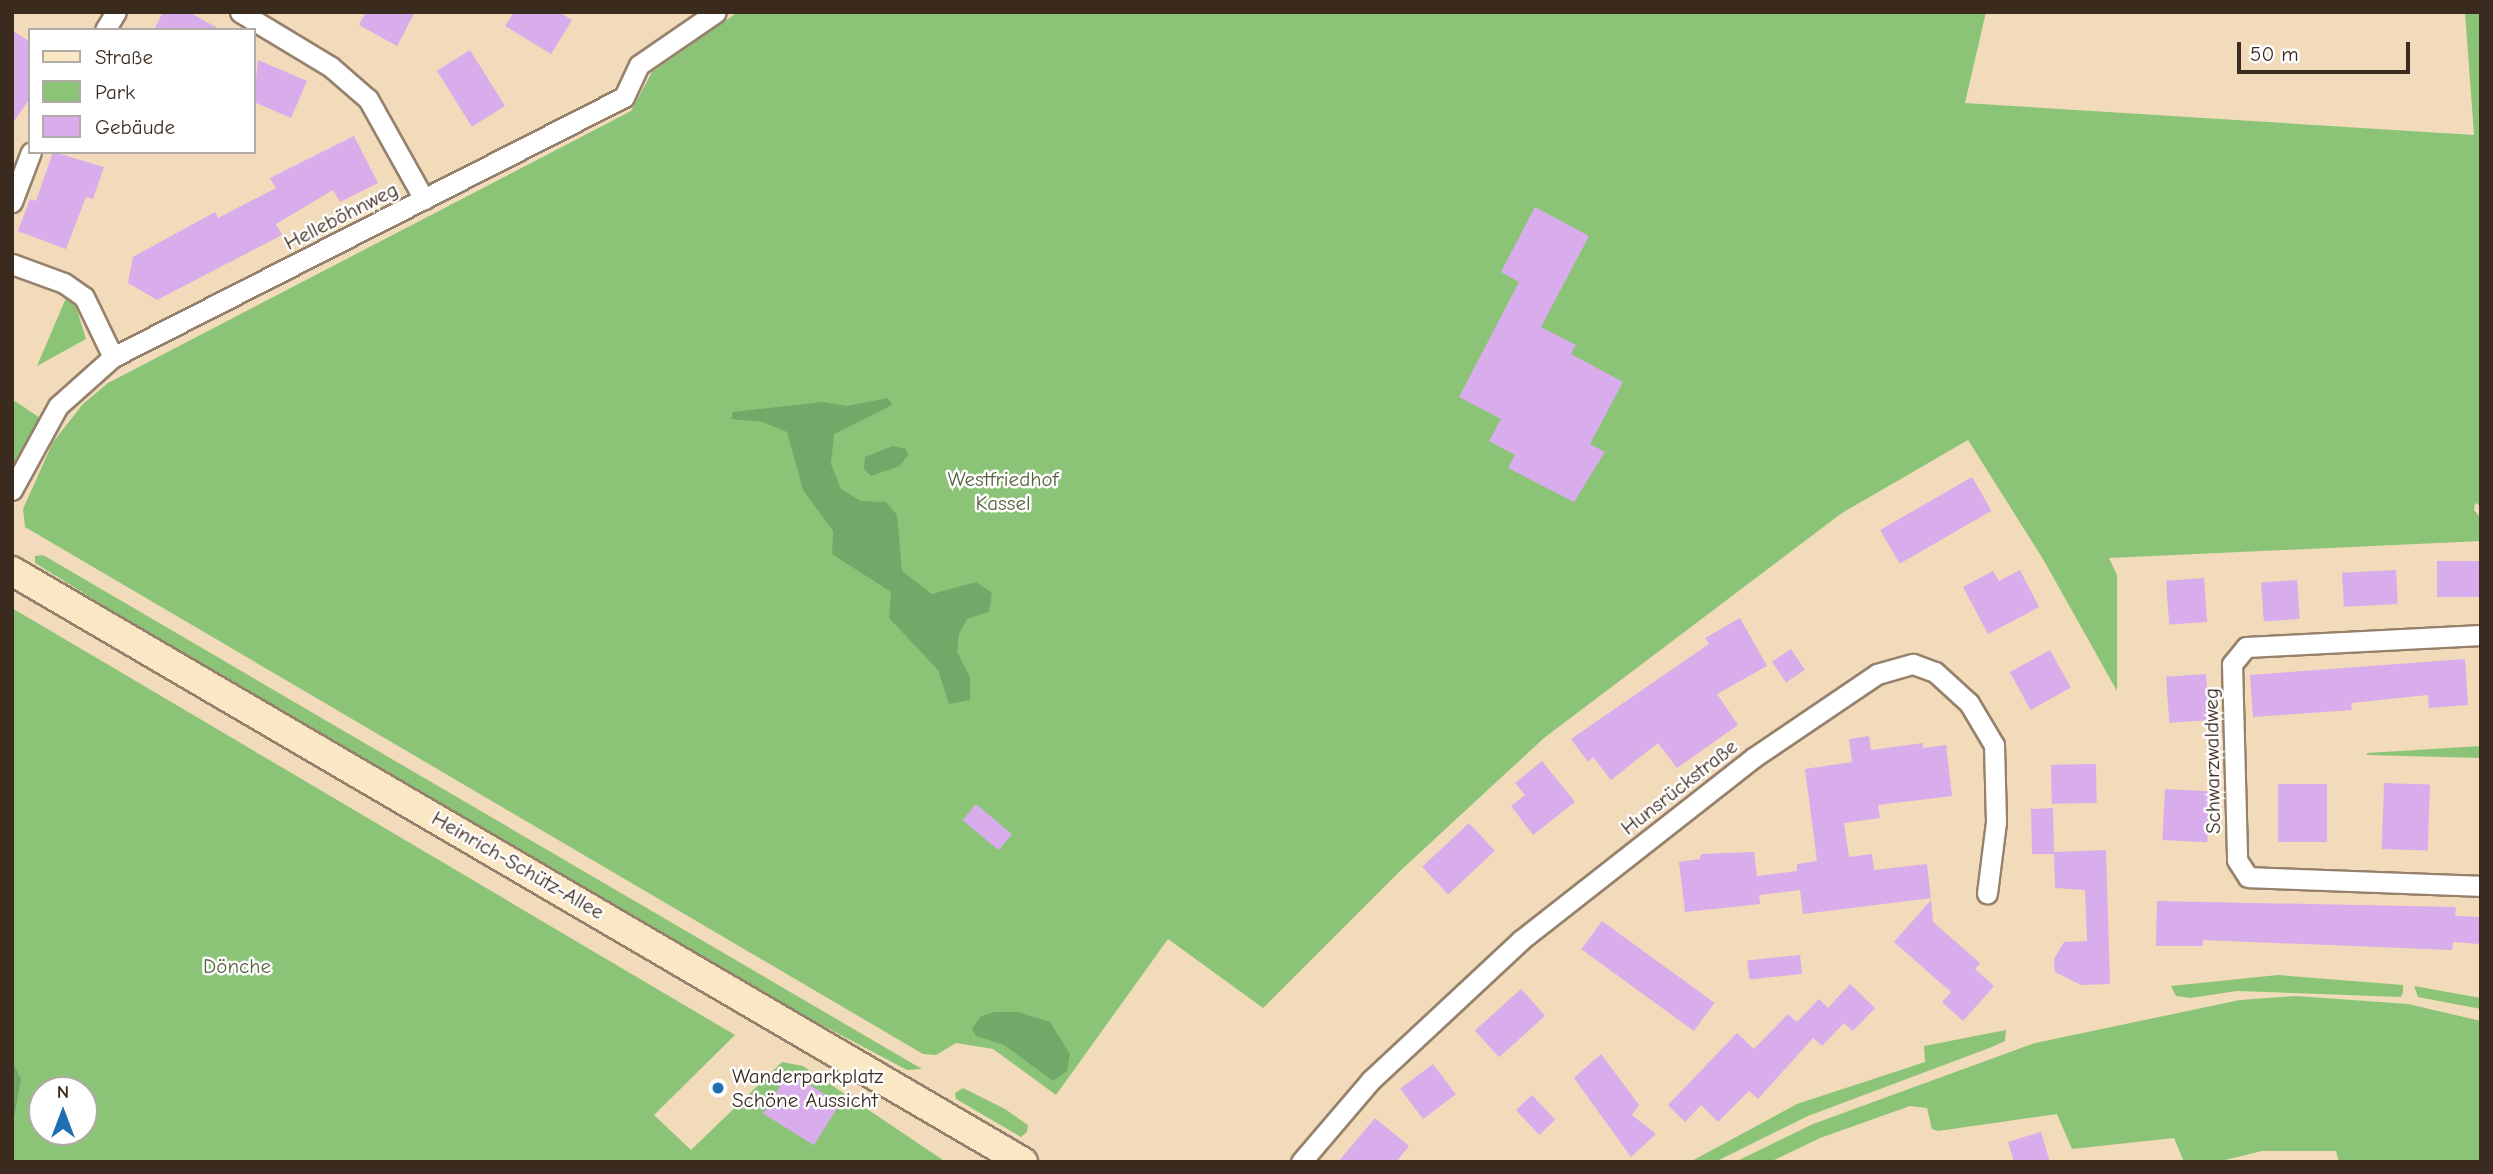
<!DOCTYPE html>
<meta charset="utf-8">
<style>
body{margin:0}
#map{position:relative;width:2493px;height:1174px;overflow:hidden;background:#f1dbbb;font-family:"Comic Neue",sans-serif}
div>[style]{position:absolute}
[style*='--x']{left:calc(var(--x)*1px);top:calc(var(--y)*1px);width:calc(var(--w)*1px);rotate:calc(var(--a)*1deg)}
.green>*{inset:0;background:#8cc477}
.forest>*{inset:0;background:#71aa68}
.building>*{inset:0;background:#d9aceb;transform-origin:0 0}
.roads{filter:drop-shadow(2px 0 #96826c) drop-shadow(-2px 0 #96826c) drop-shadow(0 2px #96826c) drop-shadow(0 -2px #96826c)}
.minor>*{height:19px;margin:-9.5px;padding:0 9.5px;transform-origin:9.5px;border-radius:9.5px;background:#fff}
.secondary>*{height:28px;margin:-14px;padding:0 14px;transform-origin:14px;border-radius:14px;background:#fae7c3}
.dots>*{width:19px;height:19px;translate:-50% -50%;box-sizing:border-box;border:4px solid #fff;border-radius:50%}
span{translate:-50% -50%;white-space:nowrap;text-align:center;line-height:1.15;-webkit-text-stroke:5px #fff;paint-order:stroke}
.street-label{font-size:21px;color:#3b2a1e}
.park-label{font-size:21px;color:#57603d}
.poi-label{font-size:21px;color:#3b2a1e}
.left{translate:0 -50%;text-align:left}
.frame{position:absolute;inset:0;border:14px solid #3b2a1e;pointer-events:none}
.legend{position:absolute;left:28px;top:28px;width:228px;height:126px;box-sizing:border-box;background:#fff;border:2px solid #b1aaa5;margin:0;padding:9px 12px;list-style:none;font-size:21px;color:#3b2a1e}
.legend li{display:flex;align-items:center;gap:14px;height:35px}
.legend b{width:35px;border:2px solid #b1aaa5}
.north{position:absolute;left:28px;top:1076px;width:70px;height:70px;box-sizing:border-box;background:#fff;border:2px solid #b1aaa5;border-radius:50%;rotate:0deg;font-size:19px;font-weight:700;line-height:28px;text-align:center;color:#3b2a1e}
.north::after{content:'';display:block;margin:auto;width:24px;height:32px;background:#1f6fb2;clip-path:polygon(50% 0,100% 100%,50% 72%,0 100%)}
.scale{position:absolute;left:2237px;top:42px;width:173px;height:32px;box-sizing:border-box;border:4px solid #3b2a1e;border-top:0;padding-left:9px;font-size:21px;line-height:24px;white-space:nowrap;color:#3b2a1e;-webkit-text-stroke:5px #fff;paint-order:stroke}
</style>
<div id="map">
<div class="green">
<i style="clip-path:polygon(738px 12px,1986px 12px,1965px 103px,2474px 135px,2465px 12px,2481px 12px,2481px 506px,2475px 503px,2474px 510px,2481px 518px,2481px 541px,2109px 558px,2117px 575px,2117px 691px,2043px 559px,1968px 440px,1842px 513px,1544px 738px,1400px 871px,1263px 1008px,1168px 939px,1056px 1095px,993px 1049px,956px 1043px,936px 1055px,923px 1054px,25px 527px,23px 509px,53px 442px,83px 404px,108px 383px,631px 111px,652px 72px)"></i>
<i style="clip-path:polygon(66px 298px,76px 307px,86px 339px,37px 366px)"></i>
<i style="clip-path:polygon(15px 401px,40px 418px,12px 469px,12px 406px)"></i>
<i style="clip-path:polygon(43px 555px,922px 1069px,907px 1070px,786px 1006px,158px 639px,35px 563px,35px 556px)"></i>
<i style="clip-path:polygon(evenodd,12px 608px,735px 1035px,654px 1115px,691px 1150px,782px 1062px,803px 1066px,946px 1162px,12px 1162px,12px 608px,42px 1090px,84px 1090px,84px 1132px,42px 1132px,42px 1090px)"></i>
<i style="clip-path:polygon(2481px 746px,2481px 758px,2367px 755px,2367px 753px)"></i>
<i style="clip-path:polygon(2278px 975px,2403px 985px,2403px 992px,2401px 997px,2237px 991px,2190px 998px,2176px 996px,2171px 986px)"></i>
<i style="clip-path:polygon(2414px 986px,2481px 998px,2481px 1009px,2418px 997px)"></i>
<i style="clip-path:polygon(2296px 996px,2408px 1004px,2481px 1021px,2481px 1162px,2339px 1162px,2336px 1151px,2262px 1151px,2217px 1162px,2184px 1162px,2174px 1138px,2072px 1149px,2057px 1114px,1938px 1131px,1932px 1129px,1927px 1108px,1910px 1106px,1820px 1138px,1770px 1162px,1735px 1162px,1813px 1124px,2035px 1043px,2240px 1000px)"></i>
<i style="clip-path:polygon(2006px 1030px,2005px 1041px,1992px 1047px,1808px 1116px,1715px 1162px,1690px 1162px,1797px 1104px,1925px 1062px,1924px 1046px)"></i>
<i style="clip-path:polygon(963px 1088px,1005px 1109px,1028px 1125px,1027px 1132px,1021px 1137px,956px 1099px,955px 1093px)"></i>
</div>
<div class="forest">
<i style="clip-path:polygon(888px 398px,892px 405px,834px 434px,831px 464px,841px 489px,861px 501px,886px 502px,897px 515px,902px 571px,932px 594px,976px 582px,992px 593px,989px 612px,967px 619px,959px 634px,957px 652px,970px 677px,970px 700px,949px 704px,938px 670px,889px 618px,891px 592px,832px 554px,833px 531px,803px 490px,787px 432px,763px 422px,731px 419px,733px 412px,823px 402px,846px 406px)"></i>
<i style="clip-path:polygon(893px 446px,906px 449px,908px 455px,900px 466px,871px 476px,864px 469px,865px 457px)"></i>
<i style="clip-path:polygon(995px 1012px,1018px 1012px,1050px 1022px,1070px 1054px,1067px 1071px,1053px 1081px,1004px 1045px,976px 1036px,972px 1029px,981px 1016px)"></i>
<i style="clip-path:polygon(12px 1061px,21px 1079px,12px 1129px)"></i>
</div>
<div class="building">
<i style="clip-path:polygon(163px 12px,189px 12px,221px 30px,154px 30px)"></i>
<i style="clip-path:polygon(366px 12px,415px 12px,397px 46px,359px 25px)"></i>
<i style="clip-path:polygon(514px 12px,559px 12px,572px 20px,551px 54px,505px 26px)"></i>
<i style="clip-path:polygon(12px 30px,30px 42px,30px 98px,12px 124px)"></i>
<i style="left:470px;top:50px;width:66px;height:39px;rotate:58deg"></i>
<i style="clip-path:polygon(258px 60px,307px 81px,291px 118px,254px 102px)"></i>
<i style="clip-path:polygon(354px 136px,378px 183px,340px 202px,333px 190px,276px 224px,282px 235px,157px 300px,128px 283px,133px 257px,215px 212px,218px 218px,276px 188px,270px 178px)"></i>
<i style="clip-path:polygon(53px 152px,104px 167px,93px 199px,86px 197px,66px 249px,18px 231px,30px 199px,36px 201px)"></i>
<i style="clip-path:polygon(1535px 207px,1589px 236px,1541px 327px,1576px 345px,1571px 354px,1623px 382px,1590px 444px,1605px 452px,1574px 502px,1508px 468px,1515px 455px,1489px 441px,1501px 419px,1459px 397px,1519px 282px,1501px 272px)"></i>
<i style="left:1972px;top:477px;width:39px;height:106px;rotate:60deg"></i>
<i style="left:2481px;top:561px;width:36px;height:44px;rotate:90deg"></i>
<i style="clip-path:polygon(2020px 570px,2039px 607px,1988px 634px,1963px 587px,1993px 571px,1999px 581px)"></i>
<i style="left:2396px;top:570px;width:34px;height:54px;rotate:87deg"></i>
<i style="left:2204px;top:578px;width:44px;height:38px;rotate:86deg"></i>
<i style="left:2297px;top:580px;width:39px;height:36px;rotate:86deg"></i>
<i style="clip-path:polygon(1740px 618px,1767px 666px,1717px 694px,1738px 725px,1677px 768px,1658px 743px,1611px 780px,1593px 757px,1588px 762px,1571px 739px,1709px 644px,1705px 638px)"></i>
<i style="left:1791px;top:649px;width:25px;height:23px;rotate:56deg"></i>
<i style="left:2050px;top:650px;width:43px;height:46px;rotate:61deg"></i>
<i style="clip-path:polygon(2465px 659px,2468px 705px,2429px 708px,2428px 695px,2351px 703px,2352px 710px,2253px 717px,2250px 675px)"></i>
<i style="left:2206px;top:674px;width:46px;height:40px;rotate:86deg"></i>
<i style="clip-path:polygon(1869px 736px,1871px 750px,1923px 743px,1923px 748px,1946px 745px,1952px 796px,1878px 805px,1880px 818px,1844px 823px,1849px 857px,1872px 854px,1874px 870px,1927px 864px,1931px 898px,1803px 914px,1800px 890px,1759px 895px,1760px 904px,1685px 912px,1679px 862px,1700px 859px,1701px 854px,1754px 852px,1757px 876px,1797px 871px,1797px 864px,1817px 861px,1805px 769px,1852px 762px,1849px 739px)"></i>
<i style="clip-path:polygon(1542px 761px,1575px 802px,1533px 835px,1511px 806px,1525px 795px,1515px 783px)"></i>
<i style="left:2096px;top:764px;width:39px;height:45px;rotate:89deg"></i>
<i style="left:2384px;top:783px;width:46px;height:66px;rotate:2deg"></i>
<i style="left:2278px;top:784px;width:49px;height:58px"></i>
<i style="left:2165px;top:789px;width:45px;height:51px;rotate:3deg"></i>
<i style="left:976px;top:804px;width:47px;height:21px;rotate:40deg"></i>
<i style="clip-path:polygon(2053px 808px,2054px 852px,2106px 850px,2110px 984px,2081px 985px,2055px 972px,2054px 959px,2064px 942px,2087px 941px,2085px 890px,2055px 888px,2054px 854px,2032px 854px,2031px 809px)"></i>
<i style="left:1469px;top:823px;width:38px;height:64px;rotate:47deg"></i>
<i style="clip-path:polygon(1931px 900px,1933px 922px,1980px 963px,1975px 969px,1994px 986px,1963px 1021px,1942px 1002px,1951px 992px,1894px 942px)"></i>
<i style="clip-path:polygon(2157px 901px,2456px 907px,2455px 916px,2481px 917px,2479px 944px,2453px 942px,2452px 950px,2203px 940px,2203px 946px,2156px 946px)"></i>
<i style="left:1602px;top:921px;width:139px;height:35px;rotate:36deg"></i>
<i style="left:1800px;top:955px;width:19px;height:53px;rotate:84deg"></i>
<i style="clip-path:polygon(1850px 984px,1875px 1008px,1853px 1031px,1844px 1023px,1822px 1046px,1813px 1038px,1758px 1099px,1749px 1091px,1718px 1122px,1701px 1105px,1685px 1122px,1668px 1105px,1737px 1033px,1754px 1049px,1788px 1014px,1797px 1022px,1819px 999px,1828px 1008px)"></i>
<i style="left:1521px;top:989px;width:36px;height:62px;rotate:48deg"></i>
<i style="clip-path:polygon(1601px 1054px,1639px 1105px,1632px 1115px,1656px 1134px,1631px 1157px,1574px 1078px)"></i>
<i style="left:1433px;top:1064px;width:38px;height:41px;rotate:53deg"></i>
<i style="left:789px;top:1072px;width:60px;height:49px;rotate:32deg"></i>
<i style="left:1532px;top:1095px;width:34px;height:22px;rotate:47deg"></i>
<i style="clip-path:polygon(1375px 1118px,1409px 1146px,1396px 1162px,1338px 1162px)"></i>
<i style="clip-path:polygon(2041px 1132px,2050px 1162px,2014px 1162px,2008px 1142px)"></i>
</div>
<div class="roads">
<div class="minor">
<i style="--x:240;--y:12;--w:106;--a:31.1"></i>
<i style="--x:331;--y:67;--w:49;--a:40.9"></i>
<i style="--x:368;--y:99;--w:115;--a:60.8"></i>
<i style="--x:105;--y:30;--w:21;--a:-59"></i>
<i style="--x:12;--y:202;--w:53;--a:-69.2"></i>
<i style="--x:12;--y:264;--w:55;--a:20.1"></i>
<i style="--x:64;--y:283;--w:24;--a:35"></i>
<i style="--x:84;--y:297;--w:67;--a:64.2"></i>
<i style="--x:12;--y:490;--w:96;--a:-61.3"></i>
<i style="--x:58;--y:406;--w:74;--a:-41.7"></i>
<i style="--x:113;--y:357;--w:573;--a:-26.97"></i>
<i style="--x:624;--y:97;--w:35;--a:-65"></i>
<i style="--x:639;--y:65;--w:93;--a:-34.5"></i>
<i style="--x:2481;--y:635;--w:235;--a:177.1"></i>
<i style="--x:2246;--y:647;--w:22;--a:129"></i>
<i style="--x:2232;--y:664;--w:196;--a:88.5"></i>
<i style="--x:2237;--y:860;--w:20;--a:57"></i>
<i style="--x:2248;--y:877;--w:233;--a:2.2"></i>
<i style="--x:1301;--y:1162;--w:108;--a:-49.5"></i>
<i style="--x:1371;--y:1080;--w:205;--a:-43"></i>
<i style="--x:1521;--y:940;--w:295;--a:-38.1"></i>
<i style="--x:1753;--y:758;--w:150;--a:-34.1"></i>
<i style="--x:1877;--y:674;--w:37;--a:-16"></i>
<i style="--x:1913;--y:664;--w:23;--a:20"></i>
<i style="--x:1935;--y:672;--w:46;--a:42.4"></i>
<i style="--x:1969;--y:703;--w:49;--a:59.2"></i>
<i style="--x:1994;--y:745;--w:77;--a:88.5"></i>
<i style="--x:1996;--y:822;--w:72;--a:97.2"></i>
</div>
<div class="secondary">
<i style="--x:12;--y:571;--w:1171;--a:30.31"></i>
</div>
</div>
<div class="dots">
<i style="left:718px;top:1088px;background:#1f6fb2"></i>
</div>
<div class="street-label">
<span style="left:341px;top:216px;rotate:-27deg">Helleböhnweg</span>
<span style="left:2212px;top:761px;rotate:-91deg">Schwarzwaldweg</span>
<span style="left:1679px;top:787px;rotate:-38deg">Hunsrückstraße</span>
<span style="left:518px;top:865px;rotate:30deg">Heinrich-Schütz-Allee</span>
</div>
<div class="park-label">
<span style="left:1003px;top:491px">Westfriedhof<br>Kassel</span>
<span style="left:237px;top:966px">Dönche</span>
</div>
<div class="poi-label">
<span class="left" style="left:732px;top:1088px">Wanderparkplatz<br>Schöne Aussicht</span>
</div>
<div class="frame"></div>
<ul class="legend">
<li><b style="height:9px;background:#fae7c3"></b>Straße</li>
<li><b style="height:19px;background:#8cc477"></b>Park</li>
<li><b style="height:19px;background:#d9aceb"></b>Gebäude</li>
</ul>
<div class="north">N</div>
<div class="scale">50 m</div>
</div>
